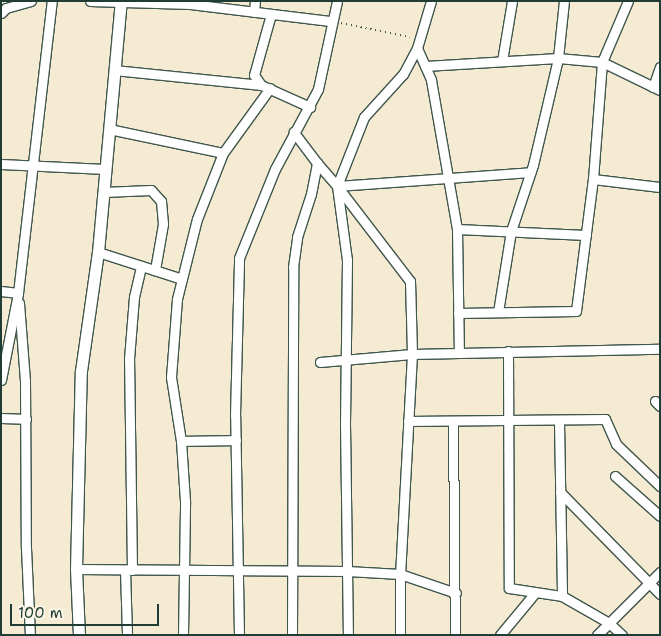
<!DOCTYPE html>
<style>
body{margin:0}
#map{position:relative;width:661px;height:636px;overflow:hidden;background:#f5ebd2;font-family:"Shantell Sans",sans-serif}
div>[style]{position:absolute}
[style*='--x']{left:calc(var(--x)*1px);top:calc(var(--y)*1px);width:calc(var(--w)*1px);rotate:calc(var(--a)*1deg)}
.path>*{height:2px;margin-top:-1px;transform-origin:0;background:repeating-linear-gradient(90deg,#3f574c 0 1px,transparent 0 5px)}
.roads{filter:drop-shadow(1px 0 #3f574c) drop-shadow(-1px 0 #3f574c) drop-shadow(0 1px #3f574c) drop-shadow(0 -1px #3f574c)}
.minor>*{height:9px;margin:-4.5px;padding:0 4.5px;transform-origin:4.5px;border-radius:4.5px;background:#fff}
.tertiary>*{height:11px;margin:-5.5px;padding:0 5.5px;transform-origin:5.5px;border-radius:5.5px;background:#fff}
span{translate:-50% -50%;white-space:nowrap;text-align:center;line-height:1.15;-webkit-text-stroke:4px #fcf5e5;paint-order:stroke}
.frame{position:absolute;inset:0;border:2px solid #1f3d34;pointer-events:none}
.scale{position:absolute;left:10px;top:604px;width:149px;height:22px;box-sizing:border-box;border:2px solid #1f3d34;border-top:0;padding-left:6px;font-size:15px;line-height:18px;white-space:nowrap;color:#1f3d34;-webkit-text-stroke:4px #fcf5e5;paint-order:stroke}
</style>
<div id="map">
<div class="path">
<i style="--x:341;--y:23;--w:70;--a:11.5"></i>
</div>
<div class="roads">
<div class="minor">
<i style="--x:90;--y:1;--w:100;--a:1.7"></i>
<i style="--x:190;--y:4;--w:141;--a:6.9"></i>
<i style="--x:431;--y:1;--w:49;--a:106.6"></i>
<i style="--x:417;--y:48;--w:30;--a:118"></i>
<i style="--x:403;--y:74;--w:58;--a:132.2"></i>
<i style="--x:364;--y:117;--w:74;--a:111.4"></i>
<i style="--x:337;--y:186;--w:194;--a:-4.1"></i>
<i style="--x:254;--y:12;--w:11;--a:-85"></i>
<i style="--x:1;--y:13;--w:7;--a:-45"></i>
<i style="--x:6;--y:8;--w:26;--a:-16"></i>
<i style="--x:417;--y:48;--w:35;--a:66"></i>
<i style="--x:431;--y:80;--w:151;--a:80.1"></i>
<i style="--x:457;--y:229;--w:124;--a:89.1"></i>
<i style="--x:502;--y:61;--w:61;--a:-80.5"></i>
<i style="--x:425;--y:66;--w:133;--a:-3.4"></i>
<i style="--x:558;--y:58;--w:44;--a:5.2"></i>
<i style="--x:602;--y:62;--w:64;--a:25.8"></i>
<i style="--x:114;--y:70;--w:148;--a:5.8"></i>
<i style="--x:261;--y:85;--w:54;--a:24.2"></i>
<i style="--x:261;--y:85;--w:12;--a:-125"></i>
<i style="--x:254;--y:75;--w:63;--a:-74.4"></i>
<i style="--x:653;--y:87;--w:21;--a:-71"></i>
<i style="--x:109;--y:129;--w:116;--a:11.9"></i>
<i style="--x:317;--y:163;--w:30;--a:49"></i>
<i style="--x:337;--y:186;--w:75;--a:82.3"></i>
<i style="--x:347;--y:260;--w:164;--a:90.7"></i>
<i style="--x:345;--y:424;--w:211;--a:89.2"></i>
<i style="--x:1;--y:164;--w:104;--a:2.8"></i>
<i style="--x:593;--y:179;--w:67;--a:6.8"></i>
<i style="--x:337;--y:186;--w:120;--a:52.5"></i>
<i style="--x:410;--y:281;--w:73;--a:88.4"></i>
<i style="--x:412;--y:354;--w:220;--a:93.1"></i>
<i style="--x:400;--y:574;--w:61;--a:90"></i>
<i style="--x:103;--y:192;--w:48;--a:-2.4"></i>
<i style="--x:151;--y:190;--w:15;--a:48"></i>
<i style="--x:161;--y:201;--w:23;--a:85"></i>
<i style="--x:163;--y:224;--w:47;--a:99.9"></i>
<i style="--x:457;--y:229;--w:129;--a:2.7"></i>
<i style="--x:98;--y:252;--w:88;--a:17.8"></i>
<i style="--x:1;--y:291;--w:17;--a:7"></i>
<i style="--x:19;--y:303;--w:78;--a:85.6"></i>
<i style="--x:25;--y:381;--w:167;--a:89.7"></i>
<i style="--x:26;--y:548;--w:87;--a:87.4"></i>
<i style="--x:498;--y:312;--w:82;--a:-80.9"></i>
<i style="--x:511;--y:231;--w:70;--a:-71.6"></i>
<i style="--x:533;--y:165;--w:110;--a:-76.8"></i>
<i style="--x:558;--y:58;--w:57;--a:-84"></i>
<i style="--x:458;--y:313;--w:118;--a:-1"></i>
<i style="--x:576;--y:311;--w:133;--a:-82.7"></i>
<i style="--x:593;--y:179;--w:117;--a:-85.6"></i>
<i style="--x:602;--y:62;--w:66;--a:-66.9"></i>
<i style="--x:508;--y:351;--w:237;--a:89.8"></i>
<i style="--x:509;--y:588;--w:54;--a:8.6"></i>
<i style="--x:562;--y:596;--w:54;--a:29.9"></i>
<i style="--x:609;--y:623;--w:18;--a:43"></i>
<i style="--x:320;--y:362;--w:92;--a:-5"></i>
<i style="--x:412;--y:354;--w:248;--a:-1.2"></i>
<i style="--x:1;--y:380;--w:89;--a:-78.9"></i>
<i style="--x:18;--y:293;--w:294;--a:-83.4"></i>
<i style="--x:655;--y:401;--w:7;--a:45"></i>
<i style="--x:1;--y:418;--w:25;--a:2"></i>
<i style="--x:408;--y:421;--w:197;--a:-0.6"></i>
<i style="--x:605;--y:419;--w:27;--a:66"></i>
<i style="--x:616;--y:444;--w:61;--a:43.7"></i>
<i style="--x:559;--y:421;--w:175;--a:89"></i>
<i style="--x:453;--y:422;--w:213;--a:89.5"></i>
<i style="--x:181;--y:441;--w:55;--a:-1"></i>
<i style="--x:615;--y:476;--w:60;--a:41.6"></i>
<i style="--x:560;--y:492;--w:143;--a:45.6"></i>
<i style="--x:76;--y:569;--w:271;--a:0.4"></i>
<i style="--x:347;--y:571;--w:53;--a:3.2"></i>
<i style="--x:400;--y:574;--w:59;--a:18.7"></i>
<i style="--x:125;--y:570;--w:65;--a:88.2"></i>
<i style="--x:132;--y:570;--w:211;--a:-90.8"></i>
<i style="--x:129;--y:359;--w:62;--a:-85.4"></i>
<i style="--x:134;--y:297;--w:32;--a:-77"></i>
<i style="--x:183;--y:635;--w:134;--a:-89.1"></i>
<i style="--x:185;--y:501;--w:60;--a:-93.8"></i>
<i style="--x:181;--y:441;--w:65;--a:-98.9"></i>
<i style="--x:171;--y:377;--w:78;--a:-85.6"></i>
<i style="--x:177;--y:299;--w:82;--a:-76"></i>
<i style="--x:197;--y:219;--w:71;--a:-68.5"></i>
<i style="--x:223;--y:153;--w:80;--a:-54.1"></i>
<i style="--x:239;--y:635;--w:220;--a:-91"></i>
<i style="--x:235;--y:415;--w:157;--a:-88.5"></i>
<i style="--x:239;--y:258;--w:96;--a:-68"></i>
<i style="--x:275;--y:169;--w:91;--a:-61.7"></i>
<i style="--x:318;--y:89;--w:90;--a:-77.8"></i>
<i style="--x:292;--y:635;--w:368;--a:-89.8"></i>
<i style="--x:293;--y:267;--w:30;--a:-82"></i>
<i style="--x:297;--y:237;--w:45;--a:-72"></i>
<i style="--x:311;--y:194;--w:32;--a:-79"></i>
<i style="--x:317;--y:163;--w:39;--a:-127"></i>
<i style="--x:500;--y:635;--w:55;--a:-50.2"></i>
<i style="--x:597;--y:635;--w:89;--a:-45"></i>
</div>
<div class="tertiary">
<i style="--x:79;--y:635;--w:66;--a:-92.6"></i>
<i style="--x:76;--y:569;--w:198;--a:-88.6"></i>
<i style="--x:81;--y:371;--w:120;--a:-81.9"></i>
<i style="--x:98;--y:252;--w:252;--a:-84.8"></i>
</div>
</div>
<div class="frame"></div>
<div class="scale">100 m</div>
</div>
